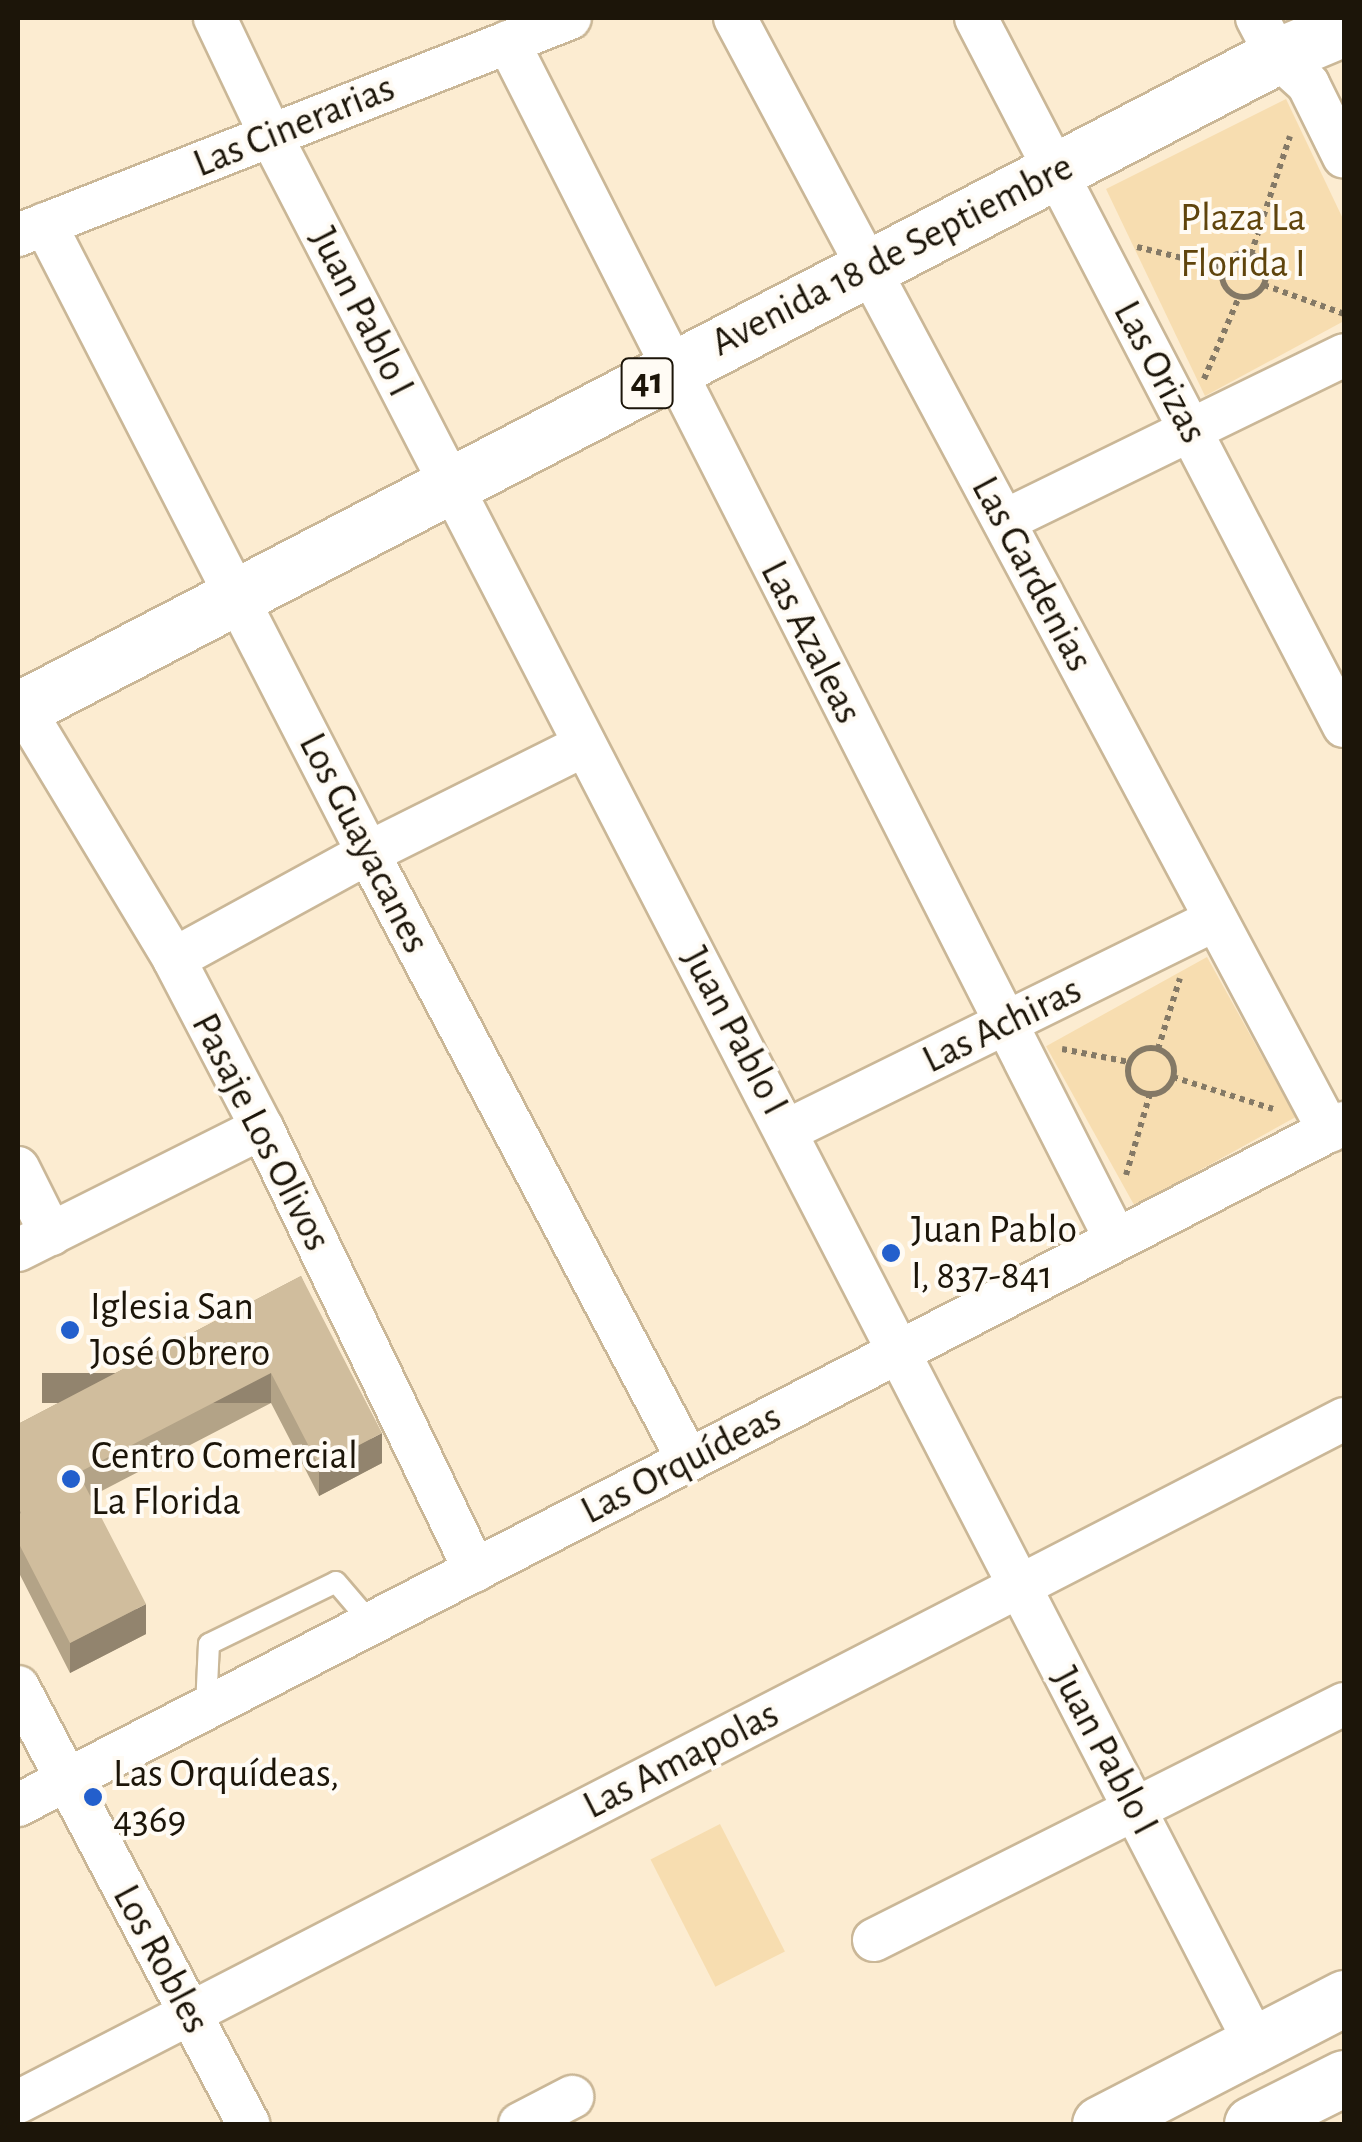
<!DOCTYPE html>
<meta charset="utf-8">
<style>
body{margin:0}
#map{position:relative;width:1362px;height:2142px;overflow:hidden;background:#fcecd1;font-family:"Alegreya Sans",sans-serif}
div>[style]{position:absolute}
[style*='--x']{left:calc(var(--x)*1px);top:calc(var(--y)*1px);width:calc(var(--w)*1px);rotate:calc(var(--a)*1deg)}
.green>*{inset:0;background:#f7ddb0;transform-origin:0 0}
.path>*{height:6px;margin-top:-3px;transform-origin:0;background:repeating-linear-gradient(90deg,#847966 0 5px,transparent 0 10px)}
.path>.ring{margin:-3px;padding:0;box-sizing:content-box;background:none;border:6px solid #847966;border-radius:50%}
.roads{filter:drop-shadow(2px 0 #cab797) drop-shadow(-2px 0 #cab797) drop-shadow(0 2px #cab797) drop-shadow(0 -2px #cab797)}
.lane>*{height:20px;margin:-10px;padding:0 10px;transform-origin:10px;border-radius:10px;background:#fff}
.street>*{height:42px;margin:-21px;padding:0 21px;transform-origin:21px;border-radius:21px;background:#fff}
.secondary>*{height:55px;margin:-27.5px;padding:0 27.5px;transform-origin:27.5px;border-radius:27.5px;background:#fff}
.primary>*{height:55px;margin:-27.5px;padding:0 27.5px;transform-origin:27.5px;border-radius:27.5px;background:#fff}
.wall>*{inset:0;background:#b3a387}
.shaded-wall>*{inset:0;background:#92846e;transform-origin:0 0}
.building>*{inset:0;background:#d0bd9d}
.dots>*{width:28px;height:28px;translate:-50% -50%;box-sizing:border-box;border:5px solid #fffbf4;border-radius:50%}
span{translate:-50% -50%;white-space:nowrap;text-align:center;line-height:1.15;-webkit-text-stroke:8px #fffbf4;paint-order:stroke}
.shield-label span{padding:2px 8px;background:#fffbf4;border:2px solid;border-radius:8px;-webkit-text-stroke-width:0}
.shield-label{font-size:38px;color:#1c1509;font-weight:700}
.street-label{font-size:40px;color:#1c1509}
.park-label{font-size:40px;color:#5f440c}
.poi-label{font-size:40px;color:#1c1509}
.left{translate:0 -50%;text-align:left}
.frame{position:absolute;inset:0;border:20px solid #1c1509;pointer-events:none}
</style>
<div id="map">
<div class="green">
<i style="clip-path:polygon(1286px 99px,1344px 221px,1344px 321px,1205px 396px,1106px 189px)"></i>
<i style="left:1207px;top:957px;width:183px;height:184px;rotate:61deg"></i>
<i style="left:720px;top:1824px;width:143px;height:78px;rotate:63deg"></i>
</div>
<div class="path">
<i style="--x:1137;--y:247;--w:89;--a:13.7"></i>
<i class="ring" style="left:1222px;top:253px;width:38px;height:38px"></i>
<i style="--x:1251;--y:254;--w:124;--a:-71.7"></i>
<i style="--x:1264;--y:285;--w:85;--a:19.9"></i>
<i style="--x:1204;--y:379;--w:89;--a:-66.9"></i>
<i class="ring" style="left:1128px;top:1048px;width:40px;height:40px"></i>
<i style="--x:1062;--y:1049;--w:68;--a:11"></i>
<i style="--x:1158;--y:1049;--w:74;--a:-72.8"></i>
<i style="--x:1173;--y:1077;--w:105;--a:17.7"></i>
<i style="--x:1126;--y:1175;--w:84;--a:-73.5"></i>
</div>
<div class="roads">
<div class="lane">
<i style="--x:206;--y:1707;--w:63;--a:-87.3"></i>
<i style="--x:209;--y:1644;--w:141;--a:-26"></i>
<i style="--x:336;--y:1582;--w:54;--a:49.5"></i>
</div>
<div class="street">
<i style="--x:215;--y:18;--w:131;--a:64.6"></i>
<i style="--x:271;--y:136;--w:2147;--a:62.7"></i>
<i style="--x:735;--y:18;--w:1262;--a:61.91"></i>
<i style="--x:976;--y:18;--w:798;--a:62.54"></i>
<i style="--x:1257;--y:18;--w:43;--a:62.2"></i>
<i style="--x:1277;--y:56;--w:42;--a:42.1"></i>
<i style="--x:1308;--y:84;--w:81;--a:63.7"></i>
<i style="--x:508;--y:42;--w:1343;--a:63.09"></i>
<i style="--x:45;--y:224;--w:707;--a:62.82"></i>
<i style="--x:368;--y:853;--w:686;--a:62.2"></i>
<i style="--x:18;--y:235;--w:593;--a:-21.46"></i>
<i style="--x:1004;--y:521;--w:378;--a:-26"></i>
<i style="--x:18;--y:700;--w:302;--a:58.9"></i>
<i style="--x:174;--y:959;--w:191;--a:62.5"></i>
<i style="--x:262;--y:1128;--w:491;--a:64.3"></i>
<i style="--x:174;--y:959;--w:221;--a:-28.7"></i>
<i style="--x:368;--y:853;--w:242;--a:-26.5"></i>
<i style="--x:786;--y:1131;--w:479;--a:-26.2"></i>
<i style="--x:18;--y:1168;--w:74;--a:63.4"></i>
<i style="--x:18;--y:1250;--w:273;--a:-26.6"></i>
<i style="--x:18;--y:1687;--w:494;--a:62.2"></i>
<i style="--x:18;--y:1805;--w:1491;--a:-27.22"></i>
<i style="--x:874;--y:1940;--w:526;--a:-26.66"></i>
<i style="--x:18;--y:2102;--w:1492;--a:-27.25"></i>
<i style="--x:520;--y:2124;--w:59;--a:-27.4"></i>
</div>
<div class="secondary">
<i style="--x:1100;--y:2124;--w:275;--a:-27.3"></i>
</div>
<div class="primary">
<i style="--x:18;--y:710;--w:1419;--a:-27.45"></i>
<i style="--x:1277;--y:56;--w:73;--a:-22.7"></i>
<i style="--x:1252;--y:2124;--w:103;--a:-26.6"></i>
</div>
</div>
<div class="wall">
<i style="clip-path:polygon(301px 1276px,382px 1463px,319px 1496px,271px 1403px,90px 1497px,146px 1634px,70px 1673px,18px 1571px,18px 1424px)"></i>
</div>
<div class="shaded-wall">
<i style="left:271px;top:1373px;width:30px;height:229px;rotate:90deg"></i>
<i style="clip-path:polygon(382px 1433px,382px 1463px,319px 1496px,319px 1466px)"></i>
<i style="clip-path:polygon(146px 1604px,146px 1634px,70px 1673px,70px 1643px)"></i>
</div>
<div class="building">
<i style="clip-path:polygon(301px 1276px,382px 1433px,319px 1466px,271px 1373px,68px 1478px,73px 1488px,83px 1482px,146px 1604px,70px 1643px,18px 1542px,18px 1515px,21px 1513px,18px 1506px,18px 1424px)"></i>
</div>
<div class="dots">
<i style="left:891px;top:1253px;background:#235fcc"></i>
<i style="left:70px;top:1330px;background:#235fcc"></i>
<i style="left:71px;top:1479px;background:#235fcc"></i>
<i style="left:93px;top:1797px;background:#235fcc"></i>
</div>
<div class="shield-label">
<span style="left:647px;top:383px">41</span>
</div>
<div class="street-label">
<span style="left:294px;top:126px;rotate:-22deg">Las Cinerarias</span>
<span style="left:892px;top:255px;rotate:-27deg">Avenida 18 de Septiembre</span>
<span style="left:362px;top:312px;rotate:63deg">Juan Pablo I</span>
<span style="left:1160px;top:372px;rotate:62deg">Las Orizas</span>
<span style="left:1032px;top:574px;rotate:62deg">Las Gardenias</span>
<span style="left:811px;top:642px;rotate:63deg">Las Azaleas</span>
<span style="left:364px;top:843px;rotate:63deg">Los Guayacanes</span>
<span style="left:1002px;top:1025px;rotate:-26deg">Las Achiras</span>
<span style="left:735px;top:1031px;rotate:62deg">Juan Pablo I</span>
<span style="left:261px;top:1132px;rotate:63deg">Pasaje Los Olivos</span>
<span style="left:681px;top:1464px;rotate:-27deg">Las Orquídeas</span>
<span style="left:1105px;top:1751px;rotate:62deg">Juan Pablo I</span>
<span style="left:681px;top:1760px;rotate:-27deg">Las Amapolas</span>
<span style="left:161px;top:1959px;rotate:62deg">Los Robles</span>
</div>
<div class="park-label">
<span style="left:1243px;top:241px">Plaza La<br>Florida I</span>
</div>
<div class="poi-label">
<span class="left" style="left:911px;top:1253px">Juan Pablo<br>I, 837-841</span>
<span class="left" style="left:90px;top:1330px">Iglesia San<br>José Obrero</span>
<span class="left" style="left:91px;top:1479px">Centro Comercial<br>La Florida</span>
<span class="left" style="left:113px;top:1797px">Las Orquídeas,<br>4369</span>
</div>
<div class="frame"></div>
</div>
